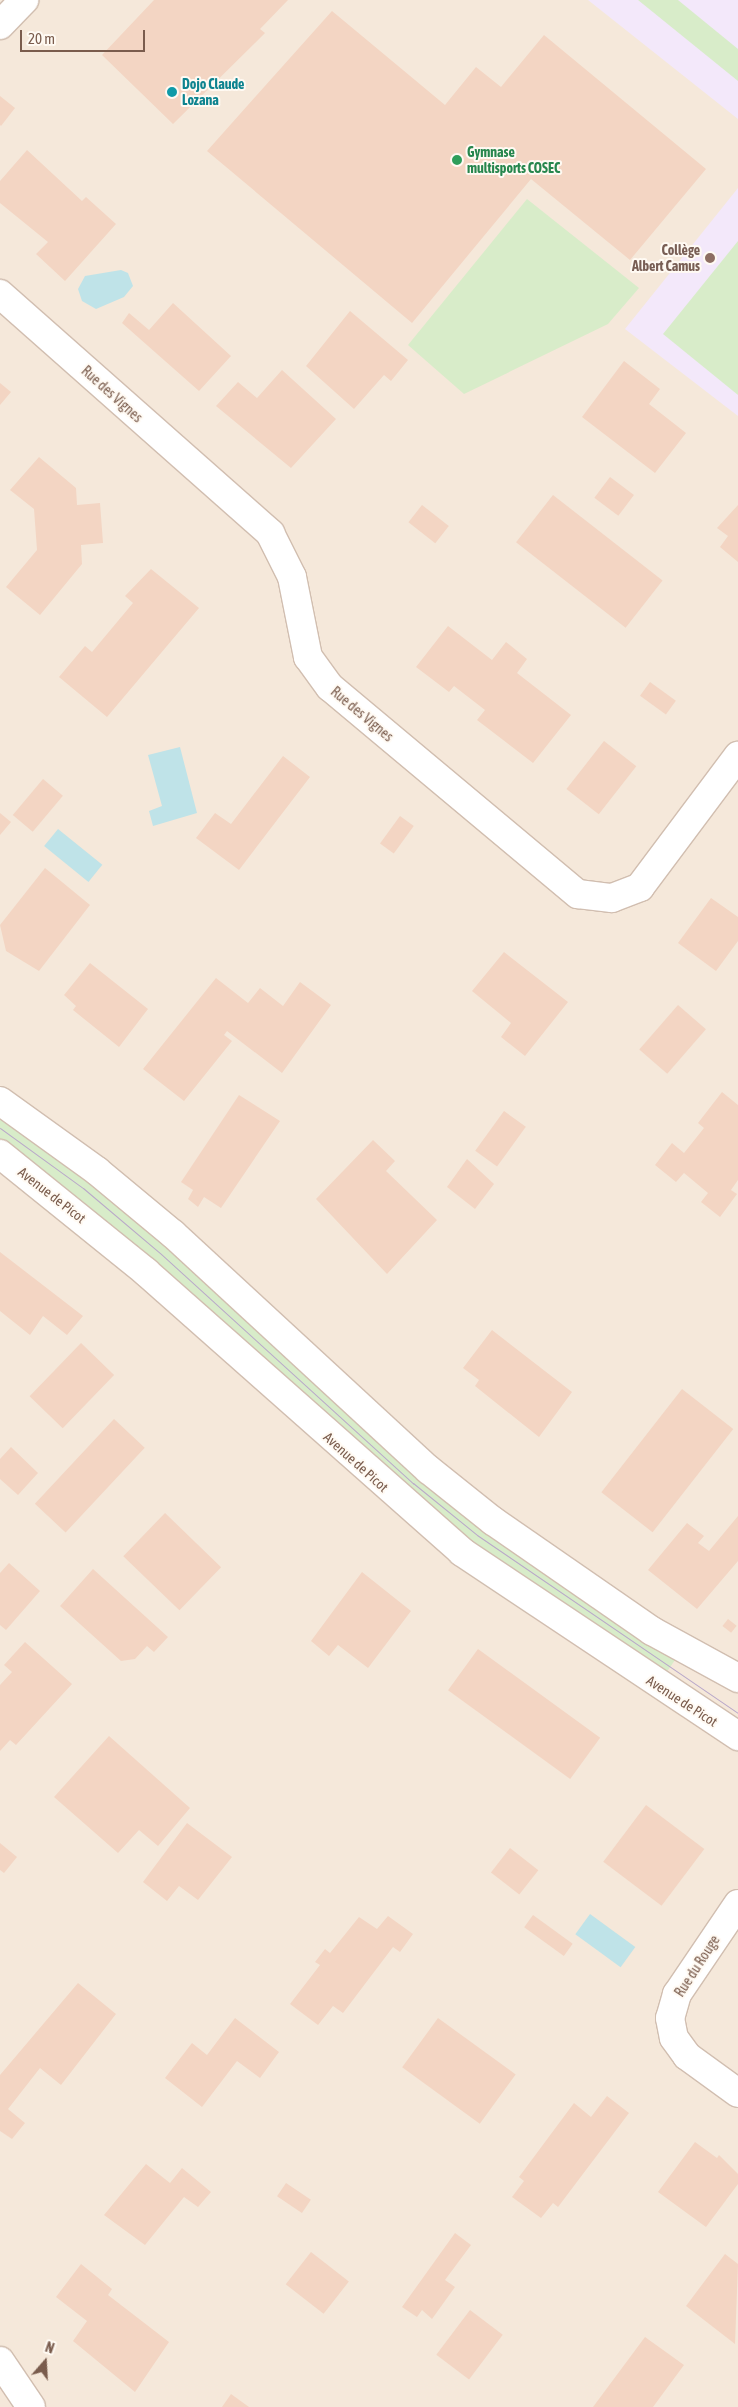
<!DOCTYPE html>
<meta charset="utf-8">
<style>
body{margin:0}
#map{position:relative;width:738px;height:2407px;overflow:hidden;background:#fdf6ec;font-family:"Asap Condensed",sans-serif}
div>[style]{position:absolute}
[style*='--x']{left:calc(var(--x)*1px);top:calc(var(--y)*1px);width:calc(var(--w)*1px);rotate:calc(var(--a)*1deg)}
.residential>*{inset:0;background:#f5e8da;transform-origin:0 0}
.education>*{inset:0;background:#f3e8fa}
.green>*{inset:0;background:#d8ecc9}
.water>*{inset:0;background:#bfe3e8;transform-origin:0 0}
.building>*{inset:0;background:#f3d5c3;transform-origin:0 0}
.roads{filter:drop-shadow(1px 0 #d1beb0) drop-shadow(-1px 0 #d1beb0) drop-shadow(0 1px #d1beb0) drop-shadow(0 -1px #d1beb0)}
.minor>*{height:28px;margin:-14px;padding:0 14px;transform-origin:14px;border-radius:14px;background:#fff}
.tram>*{height:1px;margin:-0.5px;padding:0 0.5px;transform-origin:0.5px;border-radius:0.5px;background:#b9a8c9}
.dots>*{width:14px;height:14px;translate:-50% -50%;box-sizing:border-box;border:2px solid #fffaf3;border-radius:50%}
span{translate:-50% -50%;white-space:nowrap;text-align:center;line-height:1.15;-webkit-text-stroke:4px #fffaf3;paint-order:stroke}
.culture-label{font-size:14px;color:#0d838f;font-weight:700}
.left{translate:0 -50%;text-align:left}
.leisure-label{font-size:14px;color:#27864d;font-weight:700}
.education-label{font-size:14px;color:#785e54;font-weight:700}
.right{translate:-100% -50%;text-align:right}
.street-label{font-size:14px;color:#7a5c4d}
.north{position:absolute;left:20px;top:2337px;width:50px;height:50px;-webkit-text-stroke:4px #fffaf3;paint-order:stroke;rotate:19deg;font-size:14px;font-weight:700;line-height:20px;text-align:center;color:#7a5c4d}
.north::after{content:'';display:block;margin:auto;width:18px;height:22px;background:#7a5c4d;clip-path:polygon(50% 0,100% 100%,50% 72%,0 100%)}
.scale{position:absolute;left:20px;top:30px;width:125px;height:22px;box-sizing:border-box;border:2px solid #7a5c4d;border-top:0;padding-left:6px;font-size:15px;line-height:18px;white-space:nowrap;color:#7a5c4d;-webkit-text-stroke:4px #fffaf3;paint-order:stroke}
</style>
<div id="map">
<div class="residential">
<i style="left:0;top:0;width:738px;height:2407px"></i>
</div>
<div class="education">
<i style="clip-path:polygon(588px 0,738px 0,738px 119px)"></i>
<i style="clip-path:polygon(738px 188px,738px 416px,625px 329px)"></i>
</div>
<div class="green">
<i style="clip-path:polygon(638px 0,678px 0,738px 49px,738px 81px)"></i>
<i style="clip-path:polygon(527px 199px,639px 288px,608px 324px,464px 394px,408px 345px)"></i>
<i style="clip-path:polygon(738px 241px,738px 395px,663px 334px)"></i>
<i style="clip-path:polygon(0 1118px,88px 1181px,166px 1247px,484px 1528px,675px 1660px,664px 1676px,471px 1543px,154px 1261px,0 1140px)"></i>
</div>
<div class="water">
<i style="clip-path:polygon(121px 270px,128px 273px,133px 286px,124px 297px,96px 309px,82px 301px,78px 289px,85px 276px)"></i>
<i style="clip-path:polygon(180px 747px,197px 813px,153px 826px,149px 811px,162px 806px,148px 755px)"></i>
<i style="left:58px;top:829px;width:57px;height:22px;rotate:39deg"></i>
<i style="left:590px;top:1914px;width:56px;height:25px;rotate:36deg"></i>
</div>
<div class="building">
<i style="clip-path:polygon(154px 0,288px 0,260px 29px,265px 33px,173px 124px,102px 55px)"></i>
<i style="clip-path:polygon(332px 11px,445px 105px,476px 67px,501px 87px,544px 35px,706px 169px,630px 260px,531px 179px,412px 323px,207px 151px)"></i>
<i style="clip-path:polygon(0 96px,15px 108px,1px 126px,0 125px)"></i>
<i style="clip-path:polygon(27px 150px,82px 201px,86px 197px,116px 224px,65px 281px,36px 254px,48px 242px,0 203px,0 181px)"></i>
<i style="clip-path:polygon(173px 303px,231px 356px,199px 391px,122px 323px,129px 313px,149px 330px)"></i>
<i style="clip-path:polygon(350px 311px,408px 360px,391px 381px,384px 375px,354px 409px,306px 366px)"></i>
<i style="clip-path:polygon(624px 361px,660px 389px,649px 404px,686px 433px,655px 473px,582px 417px)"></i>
<i style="clip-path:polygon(282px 370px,336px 419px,291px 468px,216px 406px,238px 382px,257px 398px)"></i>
<i style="clip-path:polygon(0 383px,11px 392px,0 405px)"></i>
<i style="clip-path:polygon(39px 457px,76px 488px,77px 505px,100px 503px,103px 543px,81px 545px,82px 564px,40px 615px,6px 587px,37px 550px,34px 509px,10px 490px)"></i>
<i style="left:610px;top:477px;width:30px;height:26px;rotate:37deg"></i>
<i style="left:553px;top:495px;width:139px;height:60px;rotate:38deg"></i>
<i style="left:422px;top:505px;width:34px;height:22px;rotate:38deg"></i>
<i style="clip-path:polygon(738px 505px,738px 562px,720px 547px,728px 536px,717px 528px)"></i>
<i style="clip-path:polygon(151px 569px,199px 608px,107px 717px,59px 677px,85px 646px,92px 652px,133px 603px,125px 596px)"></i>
<i style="clip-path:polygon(448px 626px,492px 660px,506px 642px,527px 659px,517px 673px,571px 715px,533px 763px,477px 720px,485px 710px,454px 686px,449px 692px,416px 667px)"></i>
<i style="left:650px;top:682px;width:32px;height:17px;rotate:36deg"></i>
<i style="left:604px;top:741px;width:41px;height:61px;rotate:38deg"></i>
<i style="clip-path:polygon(283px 756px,310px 777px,239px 870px,196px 838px,215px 813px,231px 824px)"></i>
<i style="left:43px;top:779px;width:26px;height:47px;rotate:40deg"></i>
<i style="clip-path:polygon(0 813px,11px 822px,0 835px)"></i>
<i style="left:400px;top:816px;width:17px;height:34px;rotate:36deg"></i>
<i style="clip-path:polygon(45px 868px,90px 905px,39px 971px,6px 951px,0 925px)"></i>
<i style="clip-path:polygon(711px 898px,738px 917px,738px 941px,716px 971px,678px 943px)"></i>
<i style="clip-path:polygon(504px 952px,568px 1002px,525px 1056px,501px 1037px,511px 1023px,472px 991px)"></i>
<i style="clip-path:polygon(90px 963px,148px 1009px,119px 1047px,73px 1010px,76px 1006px,64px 995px)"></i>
<i style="clip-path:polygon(216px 978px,248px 1003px,260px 988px,283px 1006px,300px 982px,331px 1005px,282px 1073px,227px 1031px,224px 1035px,232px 1041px,184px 1101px,143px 1069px)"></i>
<i style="left:678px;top:1005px;width:37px;height:59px;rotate:41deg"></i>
<i style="clip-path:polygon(722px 1092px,738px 1105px,738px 1180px,731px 1190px,737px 1194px,720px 1217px,701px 1202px,708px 1193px,684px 1173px,676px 1182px,655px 1165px,672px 1143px,684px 1153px,704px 1128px,698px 1123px)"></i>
<i style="clip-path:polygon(239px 1095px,280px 1121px,221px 1208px,204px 1197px,198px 1207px,188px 1199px,193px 1190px,181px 1182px)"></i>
<i style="left:504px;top:1111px;width:27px;height:49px;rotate:36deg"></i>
<i style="clip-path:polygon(373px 1140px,395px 1161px,386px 1171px,437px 1220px,387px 1274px,316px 1199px)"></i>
<i style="clip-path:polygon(467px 1159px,494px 1184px,475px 1209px,447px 1187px)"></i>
<i style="clip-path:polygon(0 1252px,83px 1316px,67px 1335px,43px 1316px,30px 1335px,0 1311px)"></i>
<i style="clip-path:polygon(492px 1330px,572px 1392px,539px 1437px,475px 1386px,479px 1380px,463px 1368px)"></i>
<i style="left:81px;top:1343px;width:46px;height:74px;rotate:44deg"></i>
<i style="left:682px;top:1389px;width:65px;height:131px;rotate:38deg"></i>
<i style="left:114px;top:1419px;width:42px;height:116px;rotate:43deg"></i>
<i style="clip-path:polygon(11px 1447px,38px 1473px,18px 1495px,0 1479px,0 1459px)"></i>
<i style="left:165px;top:1513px;width:78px;height:60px;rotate:44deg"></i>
<i style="clip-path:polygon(738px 1516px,738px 1561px,697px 1609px,648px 1570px,687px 1523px,704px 1536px,698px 1543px,709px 1551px)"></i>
<i style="clip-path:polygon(9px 1563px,40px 1591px,6px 1630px,0 1625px,0 1573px)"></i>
<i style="clip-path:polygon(93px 1569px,168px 1637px,154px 1652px,147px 1646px,135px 1659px,121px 1661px,60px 1606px)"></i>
<i style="clip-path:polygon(362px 1572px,411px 1611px,368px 1668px,338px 1645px,329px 1656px,311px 1641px)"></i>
<i style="left:728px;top:1619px;width:11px;height:9px;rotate:38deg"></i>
<i style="clip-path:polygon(25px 1642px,72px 1684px,16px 1745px,10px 1740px,0 1751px,0 1685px,12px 1672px,4px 1665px)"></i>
<i style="left:478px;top:1649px;width:151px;height:51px;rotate:36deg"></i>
<i style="clip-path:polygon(109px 1736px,190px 1808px,158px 1846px,139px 1830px,118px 1853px,54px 1797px)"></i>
<i style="left:646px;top:1805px;width:73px;height:71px;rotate:37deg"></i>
<i style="clip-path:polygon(187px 1823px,232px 1857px,198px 1900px,179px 1886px,167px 1901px,143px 1882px)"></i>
<i style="clip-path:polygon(0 1843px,17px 1857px,4px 1873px,0 1870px)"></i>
<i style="left:510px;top:1848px;width:36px;height:31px;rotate:38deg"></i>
<i style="left:533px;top:1915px;width:49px;height:15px;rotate:36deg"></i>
<i style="clip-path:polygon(388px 1916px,413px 1934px,400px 1952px,393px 1947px,343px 2013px,333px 2006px,318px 2025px,290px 2004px,320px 1965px,315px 1962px,325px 1949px,330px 1953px,359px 1917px,377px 1929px)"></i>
<i style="clip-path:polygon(78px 1983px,116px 2014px,61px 2085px,40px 2068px,8px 2109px,25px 2123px,12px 2139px,0 2131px,0 2075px)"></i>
<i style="clip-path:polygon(235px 2018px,279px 2052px,260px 2078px,237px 2061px,202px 2107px,165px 2078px,192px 2043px,207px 2055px)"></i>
<i style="left:438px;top:2018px;width:96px;height:61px;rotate:36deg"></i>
<i style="clip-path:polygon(607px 2096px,629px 2113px,558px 2207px,553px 2203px,541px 2218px,512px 2197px,524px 2181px,519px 2177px,574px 2103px,591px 2117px)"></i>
<i style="clip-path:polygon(695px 2142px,717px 2158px,719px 2155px,738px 2174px,738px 2184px,706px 2227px,658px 2192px)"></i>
<i style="clip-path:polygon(146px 2164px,170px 2183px,182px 2168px,211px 2192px,198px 2207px,184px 2197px,145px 2245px,104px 2215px)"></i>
<i style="left:286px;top:2183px;width:30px;height:16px;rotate:34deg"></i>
<i style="clip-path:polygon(455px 2233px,471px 2245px,445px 2280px,455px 2287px,432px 2319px,422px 2310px,417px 2317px,402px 2307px)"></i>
<i style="left:311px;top:2252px;width:48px;height:41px;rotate:38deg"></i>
<i style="clip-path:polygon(725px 2254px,738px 2264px,735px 2344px,686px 2306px)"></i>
<i style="clip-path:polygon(81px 2264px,112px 2289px,108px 2295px,169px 2342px,135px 2392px,73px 2341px,87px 2321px,56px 2297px)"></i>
<i style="left:470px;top:2310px;width:41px;height:56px;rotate:37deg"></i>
<i style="clip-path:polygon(645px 2337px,684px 2365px,653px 2407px,593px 2407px)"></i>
<i style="clip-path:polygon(231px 2394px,249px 2407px,222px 2407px)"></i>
</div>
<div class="roads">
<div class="minor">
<i style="--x:0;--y:25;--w:35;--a:-46"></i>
<i style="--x:0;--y:294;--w:361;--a:41.5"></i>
<i style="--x:270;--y:533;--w:49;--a:63.4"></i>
<i style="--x:292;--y:577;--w:82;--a:78.7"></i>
<i style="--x:308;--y:657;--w:37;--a:54"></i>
<i style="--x:330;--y:687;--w:323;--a:39.9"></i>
<i style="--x:578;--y:894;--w:34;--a:7"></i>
<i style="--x:612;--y:898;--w:30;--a:-21"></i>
<i style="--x:640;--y:887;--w:164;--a:-53.2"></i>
<i style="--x:0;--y:1101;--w:120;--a:35.8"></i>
<i style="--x:97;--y:1171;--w:99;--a:39.7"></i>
<i style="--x:173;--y:1234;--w:348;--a:42.7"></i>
<i style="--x:429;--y:1470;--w:82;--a:38.6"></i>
<i style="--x:493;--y:1521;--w:193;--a:34.7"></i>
<i style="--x:652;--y:1631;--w:98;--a:28.7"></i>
<i style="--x:0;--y:1154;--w:188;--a:38.9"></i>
<i style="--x:146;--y:1272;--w:422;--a:41.5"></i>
<i style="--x:462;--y:1552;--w:332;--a:33.7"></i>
<i style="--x:738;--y:1904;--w:109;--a:124.1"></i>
<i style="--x:677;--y:1994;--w:25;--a:106"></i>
<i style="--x:670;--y:2018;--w:20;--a:79"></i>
<i style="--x:674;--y:2038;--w:22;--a:54"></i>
<i style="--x:687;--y:2056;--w:63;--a:36"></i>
<i style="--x:0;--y:2361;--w:55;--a:56"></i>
</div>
</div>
<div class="tram">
<i style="--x:0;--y:1128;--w:102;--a:35.9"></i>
<i style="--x:83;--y:1188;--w:102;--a:40.2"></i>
<i style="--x:161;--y:1254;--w:341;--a:42.3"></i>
<i style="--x:413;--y:1483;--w:82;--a:39.1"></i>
<i style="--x:477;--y:1535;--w:316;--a:34.3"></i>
</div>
<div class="dots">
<i style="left:172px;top:92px;background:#0f9aa8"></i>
<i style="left:457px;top:160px;background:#2e9e5b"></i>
<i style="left:710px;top:258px;background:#8d6e63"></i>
</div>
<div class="culture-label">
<span class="left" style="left:182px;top:92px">Dojo Claude<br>Lozana</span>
</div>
<div class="leisure-label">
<span class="left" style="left:467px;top:160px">Gymnase<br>multisports COSEC</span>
</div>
<div class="education-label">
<span class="right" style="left:700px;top:258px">Collège<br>Albert Camus</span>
</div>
<div class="street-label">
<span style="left:112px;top:394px;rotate:42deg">Rue des Vignes</span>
<span style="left:362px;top:714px;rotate:40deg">Rue des Vignes</span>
<span style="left:52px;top:1195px;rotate:38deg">Avenue de Picot</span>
<span style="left:356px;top:1462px;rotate:42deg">Avenue de Picot</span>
<span style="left:682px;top:1701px;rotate:33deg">Avenue de Picot</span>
<span style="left:697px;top:1966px;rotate:-57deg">Rue du Rouge</span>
</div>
<div class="north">N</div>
<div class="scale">20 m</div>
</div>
